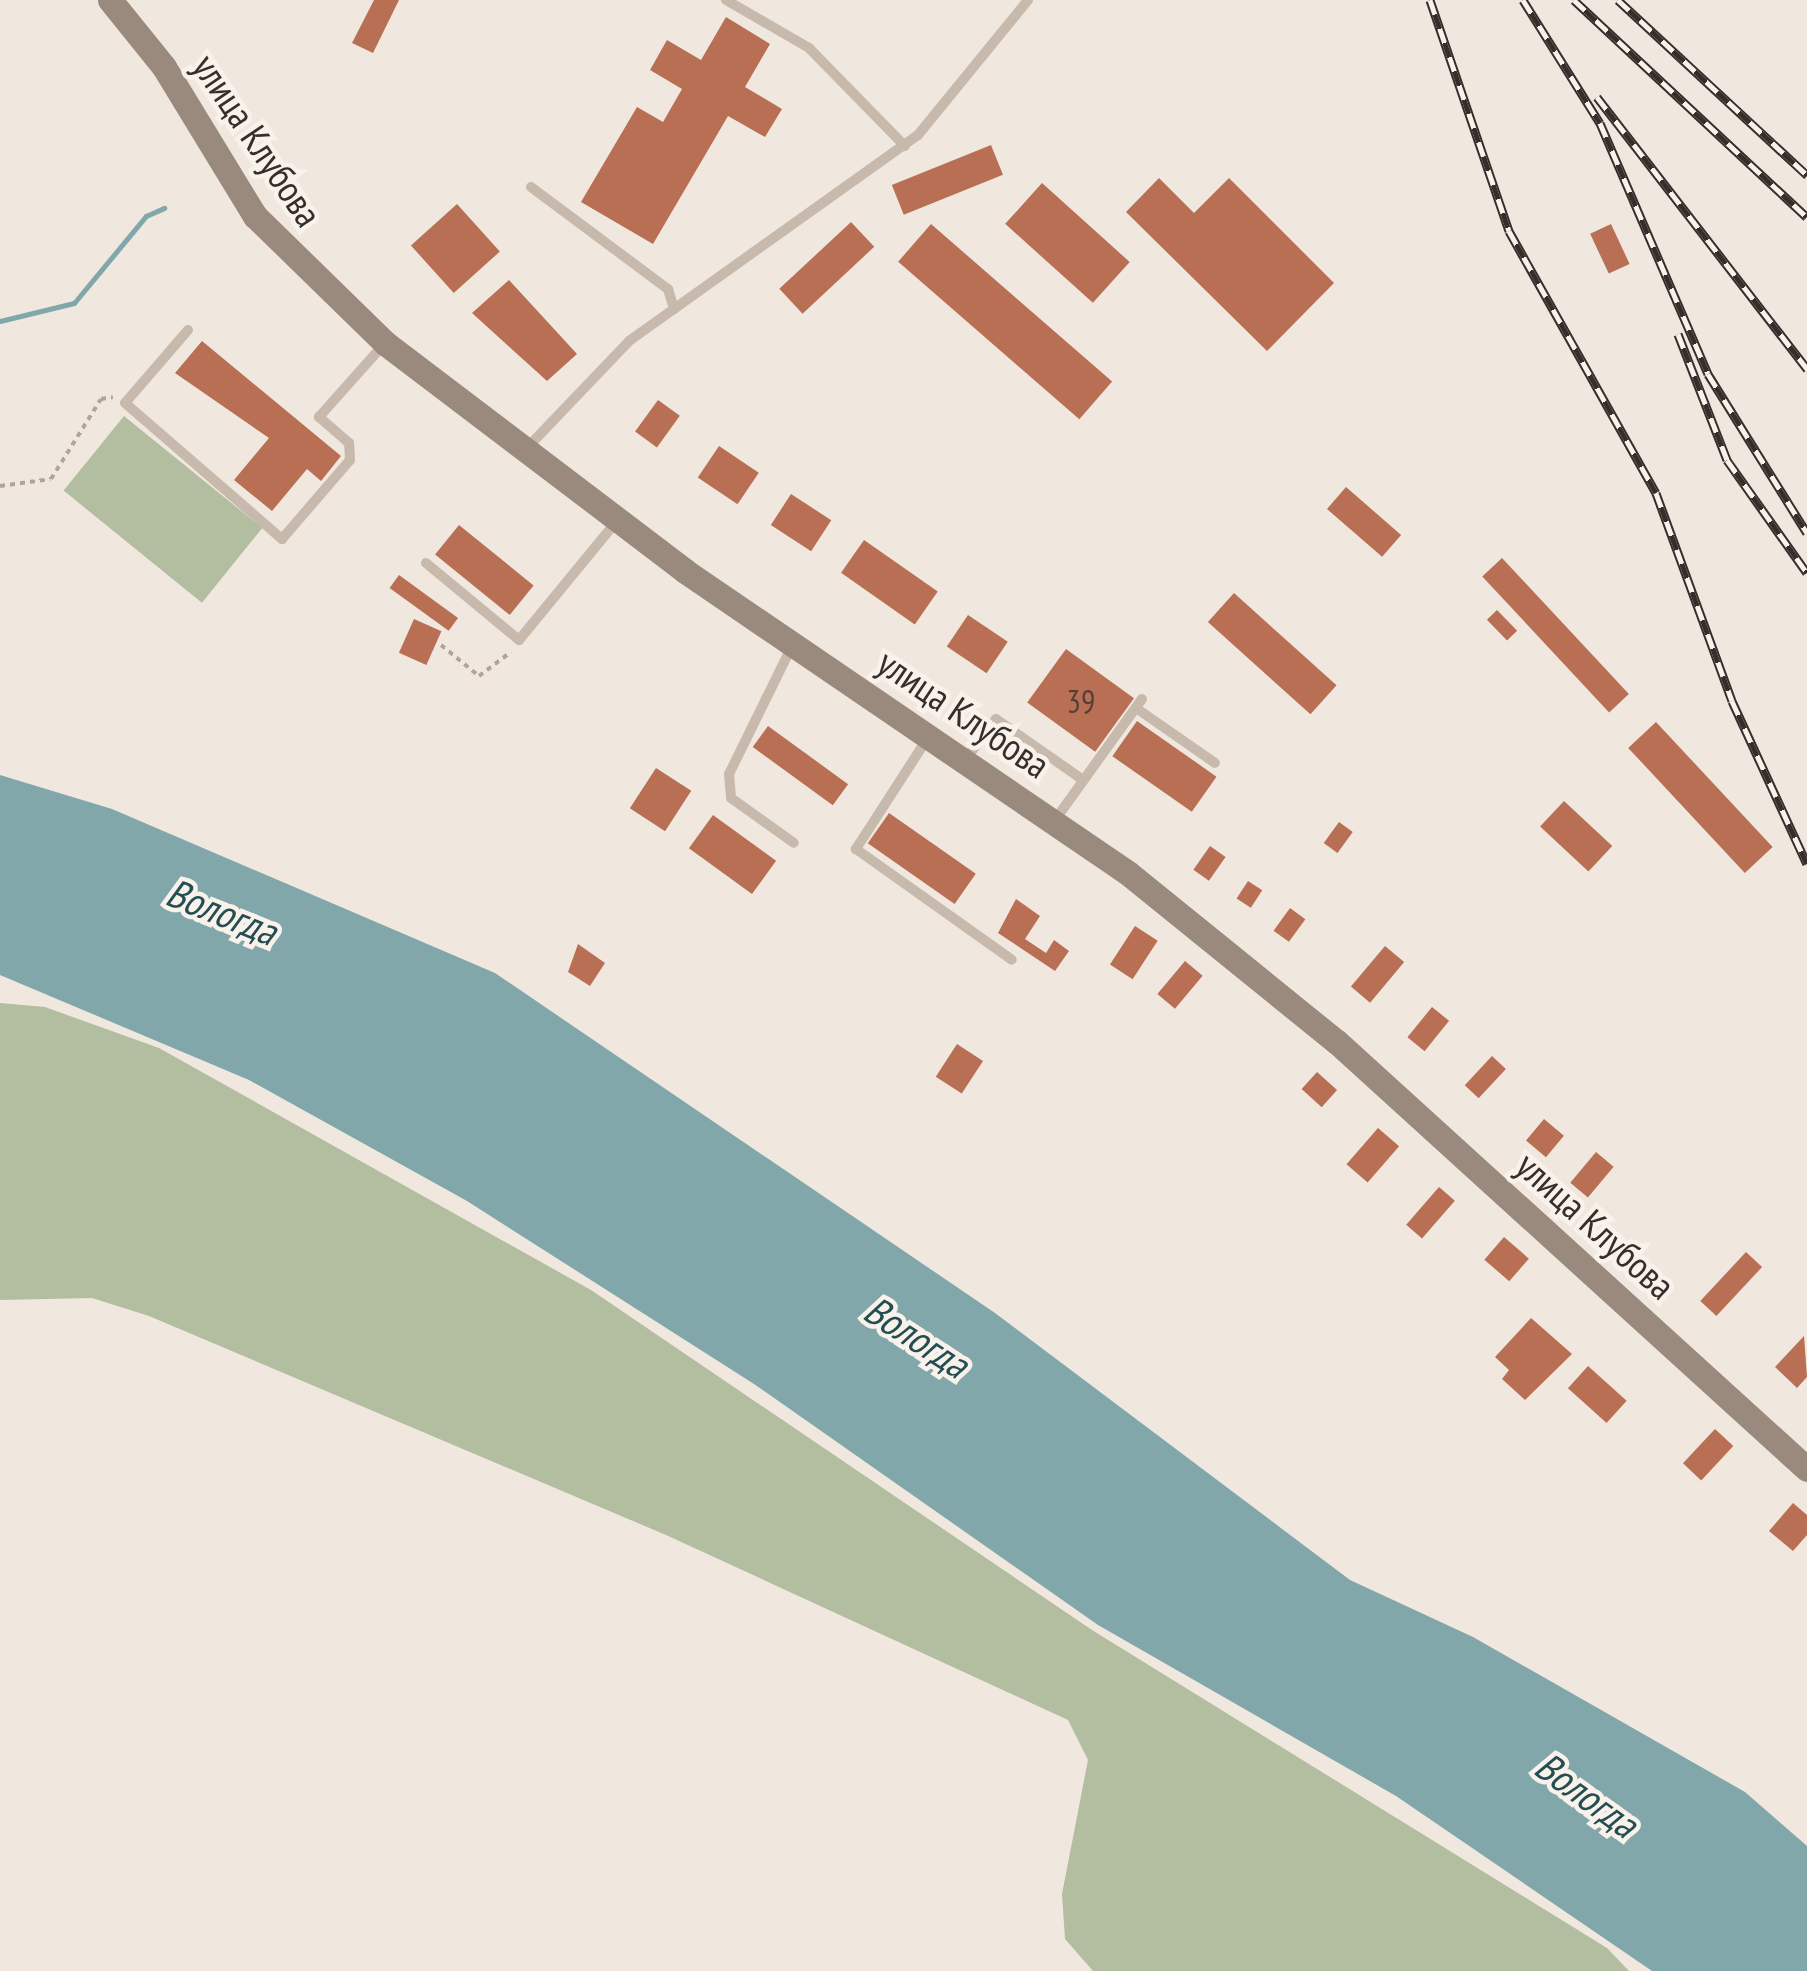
<!DOCTYPE html>
<meta charset="utf-8">
<style>
body{margin:0}
#map{position:relative;width:1807px;height:1971px;overflow:hidden;background:#f0e8df;font-family:"PT Sans Narrow",sans-serif}
div>[style]{position:absolute}
[style*='--x']{left:calc(var(--x)*1px);top:calc(var(--y)*1px);width:calc(var(--w)*1px);rotate:calc(var(--a)*1deg)}
.green>*{inset:0;background:#b3bda0;transform-origin:0 0}
.water>*{inset:0;background:#81a7aa}
.stream>*{height:5px;margin:-2.5px;padding:0 2.5px;transform-origin:2.5px;border-radius:2.5px;background:#81a7aa}
.building>*{inset:0;background:#b86f54;transform-origin:0 0}
.path>*{height:4px;margin-top:-2px;transform-origin:0;background:repeating-linear-gradient(90deg,#b2a396 0 5px,transparent 0 10px)}
.lane>*{height:10px;margin:-5px;padding:0 5px;transform-origin:5px;border-radius:5px;background:#c7b9ac}
.secondary>*{height:25px;margin:-12.5px;padding:0 12.5px;transform-origin:12.5px;border-radius:12.5px;background:#9a897d}
.rail>*{height:9px;margin-top:-4.5px;transform-origin:0;background:repeating-linear-gradient(90deg,#f8f2eb 0 15px,#362e2a 0 30px);box-sizing:border-box;border-block:2px solid #362e2a}
span{translate:-50% -50%;white-space:nowrap;text-align:center;line-height:1.15;-webkit-text-stroke:9px #f8f2eb;paint-order:stroke}
.number-label{font-size:32px;color:#563e34}
.number-label span{-webkit-text-stroke-width:0}
.street-label{font-size:38px;color:#362e2a}
.water-label{font-size:40px;color:#244e53;font-style:italic}
</style>
<div id="map">
<div class="green">
<i style="left:124px;top:416px;width:178px;height:96px;rotate:39deg"></i>
<i style="clip-path:polygon(0 1003px,45px 1007px,159px 1048px,591px 1290px,1092px 1630px,1607px 1948px,1629px 1971px,1093px 1971px,1065px 1939px,1062px 1894px,1088px 1760px,1068px 1720px,666px 1535px,149px 1316px,92px 1298px,0 1300px)"></i>
</div>
<div class="water">
<i style="clip-path:polygon(0 775px,112px 809px,495px 973px,995px 1313px,1350px 1580px,1473px 1637px,1745px 1792px,1807px 1846px,1807px 1971px,1652px 1971px,1396px 1796px,1098px 1625px,754px 1384px,467px 1201px,249px 1080px,0 975px)"></i>
</div>
<div class="stream">
<i style="--x:0;--y:321;--w:76;--a:-13.7"></i>
<i style="--x:74;--y:303;--w:113;--a:-50.4"></i>
<i style="--x:146;--y:216;--w:20;--a:-24"></i>
</div>
<div class="building">
<i style="clip-path:polygon(374px 0,399px 0,373px 53px,352px 43px)"></i>
<i style="clip-path:polygon(726px 17px,770px 44px,745px 87px,782px 109px,765px 137px,728px 116px,653px 244px,581px 202px,637px 107px,663px 122px,682px 89px,650px 70px,667px 40px,701px 60px)"></i>
<i style="left:991px;top:145px;width:32px;height:107px;rotate:68deg"></i>
<i style="clip-path:polygon(1159px 178px,1194px 213px,1229px 178px,1334px 283px,1267px 351px,1126px 212px)"></i>
<i style="left:1042px;top:183px;width:118px;height:55px;rotate:42deg"></i>
<i style="left:457px;top:204px;width:64px;height:62px;rotate:48deg"></i>
<i style="left:851px;top:222px;width:34px;height:98px;rotate:47deg"></i>
<i style="left:931px;top:224px;width:240px;height:50px;rotate:41deg"></i>
<i style="left:1611px;top:224px;width:44px;height:23px;rotate:65deg"></i>
<i style="clip-path:polygon(509px 280px,577px 354px,547px 381px,472px 313px)"></i>
<i style="clip-path:polygon(202px 341px,341px 456px,321px 481px,307px 469px,272px 511px,234px 480px,269px 438px,175px 373px)"></i>
<i style="left:658px;top:400px;width:27px;height:39px;rotate:36deg"></i>
<i style="left:719px;top:446px;width:48px;height:38px;rotate:34deg"></i>
<i style="left:1346px;top:487px;width:73px;height:29px;rotate:41deg"></i>
<i style="left:791px;top:494px;width:48px;height:37px;rotate:33deg"></i>
<i style="left:459px;top:525px;width:96px;height:38px;rotate:39deg"></i>
<i style="left:864px;top:540px;width:90px;height:40px;rotate:35deg"></i>
<i style="left:1502px;top:558px;width:186px;height:27px;rotate:47deg"></i>
<i style="left:399px;top:575px;width:73px;height:16px;rotate:36deg"></i>
<i style="left:1234px;top:593px;width:138px;height:39px;rotate:42deg"></i>
<i style="left:1497px;top:610px;width:29px;height:14px;rotate:46deg"></i>
<i style="left:968px;top:615px;width:48px;height:38px;rotate:34deg"></i>
<i style="left:414px;top:619px;width:30px;height:37px;rotate:24deg"></i>
<i style="left:1066px;top:649px;width:84px;height:66px;rotate:36deg"></i>
<i style="left:1137px;top:721px;width:97px;height:43px;rotate:35deg"></i>
<i style="left:1656px;top:722px;width:171px;height:38px;rotate:47deg"></i>
<i style="left:768px;top:726px;width:99px;height:26px;rotate:36deg"></i>
<i style="left:656px;top:768px;width:42px;height:48px;rotate:33deg"></i>
<i style="left:1564px;top:801px;width:66px;height:35px;rotate:43deg"></i>
<i style="left:889px;top:813px;width:106px;height:37px;rotate:35deg"></i>
<i style="left:713px;top:815px;width:78px;height:41px;rotate:36deg"></i>
<i style="left:1339px;top:822px;width:17px;height:26px;rotate:36deg"></i>
<i style="left:1210px;top:846px;width:19px;height:29px;rotate:35deg"></i>
<i style="left:1248px;top:881px;width:17px;height:21px;rotate:33deg"></i>
<i style="clip-path:polygon(1016px 899px,1040px 916px,1025px 939px,1046px 953px,1054px 940px,1069px 951px,1055px 971px,998px 933px)"></i>
<i style="left:1290px;top:908px;width:19px;height:28px;rotate:36deg"></i>
<i style="left:1135px;top:926px;width:27px;height:46px;rotate:33deg"></i>
<i style="clip-path:polygon(578px 944px,605px 963px,590px 986px,568px 972px)"></i>
<i style="left:1385px;top:946px;width:25px;height:53px;rotate:40deg"></i>
<i style="left:1185px;top:961px;width:23px;height:43px;rotate:40deg"></i>
<i style="left:1432px;top:1007px;width:22px;height:39px;rotate:39deg"></i>
<i style="left:957px;top:1044px;width:31px;height:39px;rotate:33deg"></i>
<i style="left:1492px;top:1056px;width:19px;height:40px;rotate:43deg"></i>
<i style="left:1317px;top:1072px;width:27px;height:23px;rotate:42deg"></i>
<i style="left:1544px;top:1119px;width:26px;height:28px;rotate:40deg"></i>
<i style="left:1378px;top:1128px;width:28px;height:48px;rotate:41deg"></i>
<i style="left:1596px;top:1152px;width:23px;height:40px;rotate:40deg"></i>
<i style="left:1439px;top:1187px;width:21px;height:50px;rotate:41deg"></i>
<i style="left:1504px;top:1237px;width:33px;height:30px;rotate:41deg"></i>
<i style="left:1746px;top:1252px;width:22px;height:67px;rotate:43deg"></i>
<i style="clip-path:polygon(1531px 1318px,1572px 1354px,1525px 1400px,1502px 1379px,1509px 1370px,1495px 1357px)"></i>
<i style="clip-path:polygon(1804px 1336px,1807px 1377px,1797px 1388px,1775px 1367px)"></i>
<i style="left:1588px;top:1366px;width:52px;height:30px;rotate:42deg"></i>
<i style="left:1715px;top:1429px;width:25px;height:47px;rotate:43deg"></i>
<i style="clip-path:polygon(1793px 1503px,1807px 1515px,1807px 1535px,1793px 1551px,1769px 1531px)"></i>
</div>
<div class="path">
<i style="--x:0;--y:486;--w:51;--a:-7.8"></i>
<i style="--x:51;--y:479;--w:94;--a:-58"></i>
<i style="--x:101;--y:399;--w:12;--a:-9"></i>
<i style="--x:441;--y:645;--w:49;--a:39.2"></i>
<i style="--x:479;--y:676;--w:40;--a:-37"></i>
</div>
<div class="lane">
<i style="--x:726;--y:0;--w:96;--a:30"></i>
<i style="--x:809;--y:48;--w:137;--a:45.6"></i>
<i style="--x:531;--y:187;--w:171;--a:36.7"></i>
<i style="--x:668;--y:289;--w:21;--a:73"></i>
<i style="--x:188;--y:330;--w:96;--a:130.8"></i>
<i style="--x:125;--y:403;--w:208;--a:40.9"></i>
<i style="--x:282;--y:539;--w:104;--a:-49.3"></i>
<i style="--x:350;--y:460;--w:17;--a:-93"></i>
<i style="--x:349;--y:443;--w:40;--a:-139"></i>
<i style="--x:319;--y:417;--w:98;--a:-48.3"></i>
<i style="--x:525;--y:450;--w:151;--a:-46.3"></i>
<i style="--x:629;--y:341;--w:355;--a:-35.5"></i>
<i style="--x:918;--y:135;--w:174;--a:-50.8"></i>
<i style="--x:426;--y:563;--w:121;--a:39.6"></i>
<i style="--x:519;--y:640;--w:153;--a:-50.6"></i>
<i style="--x:793;--y:644;--w:145;--a:116.2"></i>
<i style="--x:729;--y:774;--w:24;--a:85"></i>
<i style="--x:731;--y:798;--w:77;--a:35.5"></i>
<i style="--x:1136;--y:708;--w:96;--a:34.8"></i>
<i style="--x:929;--y:736;--w:135;--a:122.9"></i>
<i style="--x:856;--y:849;--w:191;--a:35.4"></i>
<i style="--x:966;--y:759;--w:50;--a:-53.1"></i>
<i style="--x:996;--y:719;--w:106;--a:35"></i>
<i style="--x:1055;--y:820;--w:149;--a:-54.3"></i>
</div>
<div class="secondary">
<i style="--x:110;--y:0;--w:86;--a:51.1"></i>
<i style="--x:164;--y:67;--w:175;--a:58.6"></i>
<i style="--x:255;--y:216;--w:182;--a:44.3"></i>
<i style="--x:385;--y:343;--w:377;--a:37.2"></i>
<i style="--x:685;--y:571;--w:536;--a:34.28"></i>
<i style="--x:1128;--y:873;--w:269;--a:39"></i>
<i style="--x:1337;--y:1042;--w:635;--a:42.26"></i>
</div>
<div class="rail">
<i style="--x:1430;--y:0;--w:244;--a:71.1"></i>
<i style="--x:1509;--y:231;--w:300;--a:60.7"></i>
<i style="--x:1656;--y:493;--w:221;--a:69.9"></i>
<i style="--x:1732;--y:701;--w:179;--a:65.3"></i>
<i style="--x:1523;--y:0;--w:145;--a:58"></i>
<i style="--x:1600;--y:123;--w:273;--a:66.7"></i>
<i style="--x:1708;--y:374;--w:187;--a:58.1"></i>
<i style="--x:1574;--y:0;--w:318;--a:43"></i>
<i style="--x:1618;--y:0;--w:258;--a:42.8"></i>
<i style="--x:1597;--y:97;--w:344;--a:52.3"></i>
<i style="--x:1678;--y:334;--w:135;--a:68.7"></i>
<i style="--x:1727;--y:460;--w:138;--a:54.7"></i>
</div>
<div class="number-label">
<span style="left:1081px;top:701px">39</span>
</div>
<div class="street-label">
<span style="left:258px;top:140px;rotate:56deg">улица Клубова</span>
<span style="left:964px;top:713px;rotate:34deg">улица Клубова</span>
<span style="left:1596px;top:1225px;rotate:42deg">улица Клубова</span>
</div>
<div class="water-label">
<span style="left:222px;top:911px;rotate:22deg">Вологда</span>
<span style="left:917px;top:1336px;rotate:33deg">Вологда</span>
<span style="left:1587px;top:1794px;rotate:36deg">Вологда</span>
</div>
</div>
